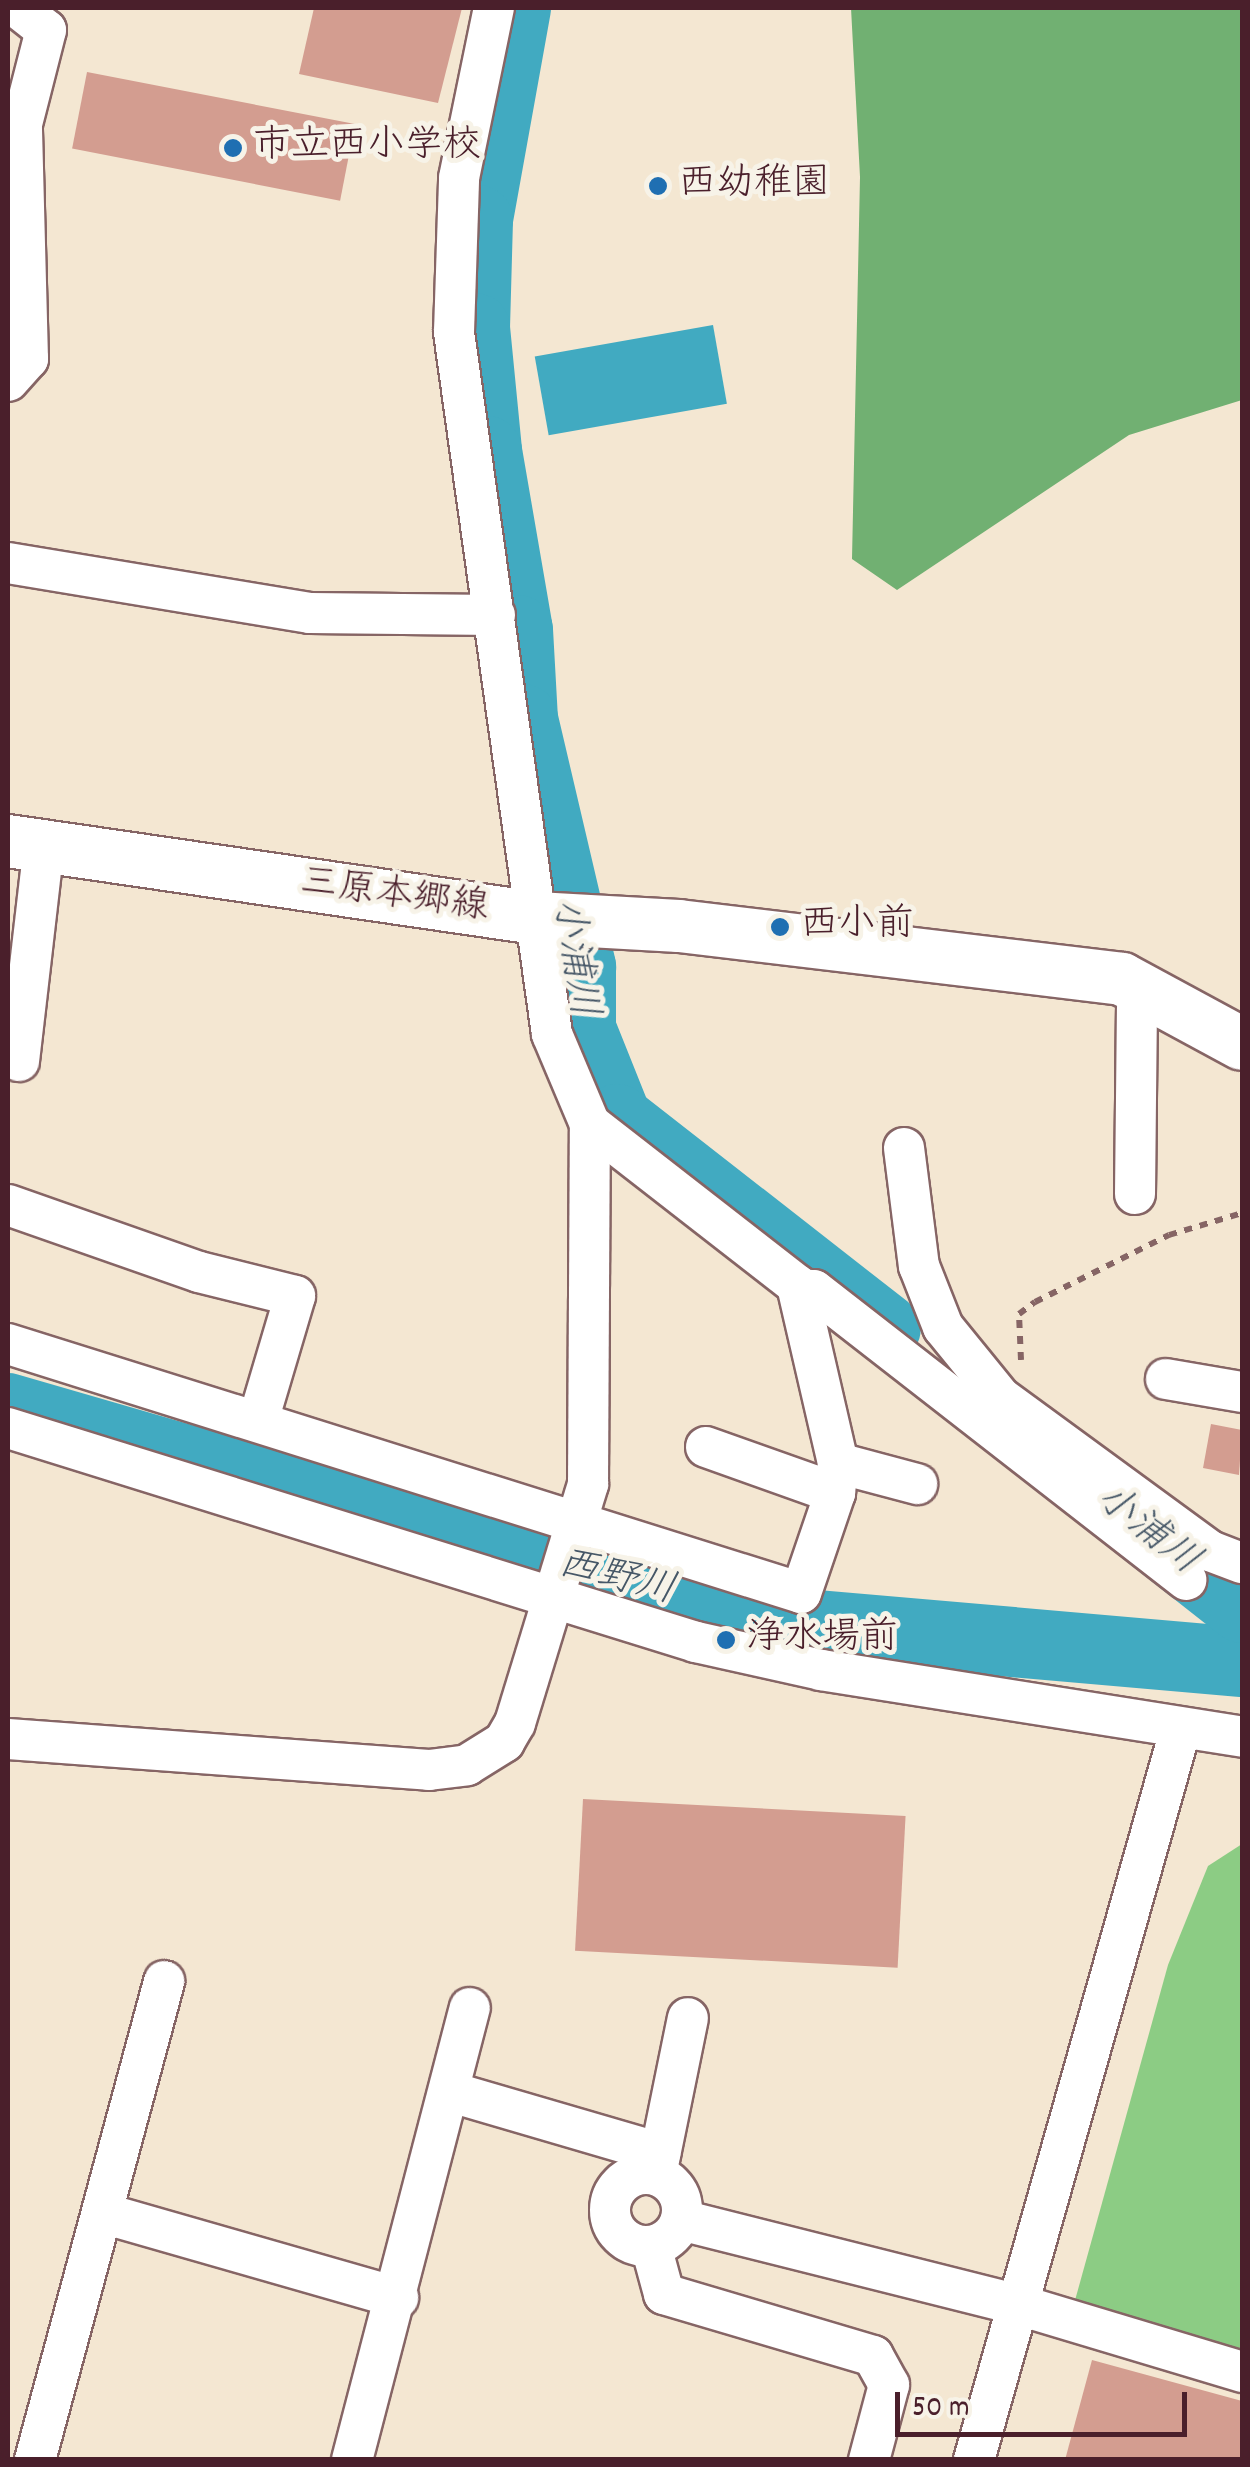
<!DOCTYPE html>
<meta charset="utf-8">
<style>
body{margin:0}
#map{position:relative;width:1250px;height:2467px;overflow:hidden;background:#f4e7d2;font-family:Dekko,"Klee One",sans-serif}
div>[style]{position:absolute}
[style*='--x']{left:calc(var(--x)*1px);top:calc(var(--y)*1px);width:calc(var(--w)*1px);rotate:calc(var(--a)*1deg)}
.green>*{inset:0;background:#8ccc84}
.forest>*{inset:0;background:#71b072}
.water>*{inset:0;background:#41aac1;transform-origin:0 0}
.river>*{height:70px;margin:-35px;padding:0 35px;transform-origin:35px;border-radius:35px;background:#41aac1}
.building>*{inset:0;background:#d39d90;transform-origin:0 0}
.path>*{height:6px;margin-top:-3px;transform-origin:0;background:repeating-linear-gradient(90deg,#866565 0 8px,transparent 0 16px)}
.roads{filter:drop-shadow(2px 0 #866565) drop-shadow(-2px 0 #866565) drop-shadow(0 2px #866565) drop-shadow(0 -2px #866565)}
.minor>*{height:40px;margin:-20px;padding:0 20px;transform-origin:20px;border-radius:20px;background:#fff}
.minor>.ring{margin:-20px;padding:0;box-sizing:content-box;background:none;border:40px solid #fff;border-radius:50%}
.major>*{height:52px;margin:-26px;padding:0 26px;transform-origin:26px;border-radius:26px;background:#fff}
.dots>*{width:28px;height:28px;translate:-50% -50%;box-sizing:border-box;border:5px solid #f7f3e8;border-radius:50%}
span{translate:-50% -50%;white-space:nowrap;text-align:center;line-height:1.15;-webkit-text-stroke:10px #f7f3e8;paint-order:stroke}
.poi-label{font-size:38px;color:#4a1f2b}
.left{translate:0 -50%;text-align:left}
.street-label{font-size:38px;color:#4a1f2b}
.water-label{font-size:40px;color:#465767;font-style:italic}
.frame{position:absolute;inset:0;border:10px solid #4a1f2b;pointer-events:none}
.scale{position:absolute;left:895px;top:2392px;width:292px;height:45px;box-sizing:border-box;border:5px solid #4a1f2b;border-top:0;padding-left:12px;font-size:30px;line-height:35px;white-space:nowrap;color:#4a1f2b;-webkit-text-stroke:8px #f7f3e8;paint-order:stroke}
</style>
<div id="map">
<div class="green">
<i style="clip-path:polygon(1242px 1844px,1242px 2350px,1074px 2304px,1168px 1965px,1208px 1866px)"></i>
</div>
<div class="forest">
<i style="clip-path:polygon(851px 8px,1242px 8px,1242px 400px,1129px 435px,897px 590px,852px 559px,860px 177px)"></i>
</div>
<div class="water">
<i style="left:713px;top:325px;width:80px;height:181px;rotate:80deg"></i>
</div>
<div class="river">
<i style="--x:516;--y:8;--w:215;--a:100.2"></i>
<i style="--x:478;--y:220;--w:108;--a:91.6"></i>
<i style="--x:475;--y:328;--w:124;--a:84.4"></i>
<i style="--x:487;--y:451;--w:182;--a:80.2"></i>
<i style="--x:518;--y:630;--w:89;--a:86.8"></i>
<i style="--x:523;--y:719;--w:255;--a:76.8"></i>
<i style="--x:581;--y:967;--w:62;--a:90"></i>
<i style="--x:581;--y:1029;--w:97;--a:68.2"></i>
<i style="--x:617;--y:1119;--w:341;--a:38"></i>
<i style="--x:8;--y:1408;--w:616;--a:16.2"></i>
<i style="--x:600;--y:1580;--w:223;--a:11.7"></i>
<i style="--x:818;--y:1625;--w:426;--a:5"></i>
<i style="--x:1129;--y:1519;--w:144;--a:38.2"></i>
</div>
<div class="building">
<i style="clip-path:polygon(314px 8px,462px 8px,438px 103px,299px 74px)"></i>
<i style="left:87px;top:72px;width:273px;height:78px;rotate:11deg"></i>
<i style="clip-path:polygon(1211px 1424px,1242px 1430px,1239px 1475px,1203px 1468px)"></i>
<i style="left:583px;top:1799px;width:323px;height:152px;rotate:3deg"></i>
<i style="clip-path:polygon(1092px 2360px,1242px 2401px,1242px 2460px,1065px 2460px)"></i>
</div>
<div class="path">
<i style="--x:1021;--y:1360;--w:46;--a:-92.5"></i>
<i style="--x:1019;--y:1314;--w:20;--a:-37"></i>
<i style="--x:1035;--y:1302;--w:150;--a:-26.6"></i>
<i style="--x:1169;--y:1235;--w:76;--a:-16.8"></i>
</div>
<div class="roads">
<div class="minor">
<i style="--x:8;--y:381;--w:30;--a:-48"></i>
<i style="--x:28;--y:359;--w:235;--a:-91.5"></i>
<i style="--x:22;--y:124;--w:97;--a:-75.7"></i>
<i style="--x:46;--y:30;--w:36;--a:-142"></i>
<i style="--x:8;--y:563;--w:306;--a:9.4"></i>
<i style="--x:310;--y:613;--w:185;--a:0.6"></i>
<i style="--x:19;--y:1061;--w:217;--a:-83.4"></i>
<i style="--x:904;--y:1148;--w:119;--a:82.8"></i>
<i style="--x:919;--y:1266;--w:66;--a:68.5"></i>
<i style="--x:943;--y:1327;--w:92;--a:50.8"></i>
<i style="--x:1001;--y:1398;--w:259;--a:36.2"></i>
<i style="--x:1210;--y:1551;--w:34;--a:21"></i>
<i style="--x:1135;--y:1194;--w:185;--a:-89.4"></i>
<i style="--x:1137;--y:1009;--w:20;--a:-60"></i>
<i style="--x:8;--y:1205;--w:202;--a:19.3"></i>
<i style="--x:199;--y:1272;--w:99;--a:14"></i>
<i style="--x:295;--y:1296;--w:130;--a:106.5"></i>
<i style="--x:798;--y:1289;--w:16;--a:4"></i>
<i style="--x:814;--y:1290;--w:472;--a:37.9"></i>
<i style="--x:8;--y:1344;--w:831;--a:17.43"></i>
<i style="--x:801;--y:1593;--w:106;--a:-71.2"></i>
<i style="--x:835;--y:1493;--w:30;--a:-84"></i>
<i style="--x:838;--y:1463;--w:183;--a:-103"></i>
<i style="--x:797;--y:1285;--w:262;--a:-142.1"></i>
<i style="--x:1166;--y:1379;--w:77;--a:9.7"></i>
<i style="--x:8;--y:1428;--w:721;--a:17.28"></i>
<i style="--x:696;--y:1642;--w:128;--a:12.6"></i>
<i style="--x:821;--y:1670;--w:426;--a:9"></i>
<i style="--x:706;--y:1447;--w:137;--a:19.6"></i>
<i style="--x:838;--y:1463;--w:82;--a:14.9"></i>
<i style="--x:8;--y:1739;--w:422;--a:4.2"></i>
<i style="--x:429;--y:1770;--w:38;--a:-7"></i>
<i style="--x:467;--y:1765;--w:44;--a:-31.9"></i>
<i style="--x:504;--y:1742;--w:22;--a:-60"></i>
<i style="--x:515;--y:1723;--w:250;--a:-73"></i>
<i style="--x:588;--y:1484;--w:360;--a:-89.7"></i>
<i style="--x:590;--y:1124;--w:98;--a:-112.9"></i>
<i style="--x:552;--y:1034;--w:709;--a:-97.95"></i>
<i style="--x:454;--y:332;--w:154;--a:-88.1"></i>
<i style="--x:459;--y:178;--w:174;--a:-78.4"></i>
<i style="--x:451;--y:2092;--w:218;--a:16.3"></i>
<i class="ring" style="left:610px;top:2174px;width:32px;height:32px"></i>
<i style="--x:656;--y:2175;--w:160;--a:-78.5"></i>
<i style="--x:106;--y:2214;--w:304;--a:16"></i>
<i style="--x:681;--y:2220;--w:345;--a:14.1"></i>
<i style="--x:1016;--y:2304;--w:236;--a:16.7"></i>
<i style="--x:651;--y:2246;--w:50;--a:74.8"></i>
<i style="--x:664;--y:2294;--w:218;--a:16.5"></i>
<i style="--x:873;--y:2356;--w:33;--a:61"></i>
<i style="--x:889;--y:2385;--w:78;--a:104.9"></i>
<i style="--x:35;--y:2460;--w:496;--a:-74.9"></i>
<i style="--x:352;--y:2460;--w:467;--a:-75.4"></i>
<i style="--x:974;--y:2460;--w:758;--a:-74.22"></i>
</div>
<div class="major">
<i style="--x:8;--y:841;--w:534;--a:8.3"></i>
<i style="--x:536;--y:918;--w:143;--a:3.2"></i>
<i style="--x:679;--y:926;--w:446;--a:6.8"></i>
<i style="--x:1122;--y:979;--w:136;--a:28.4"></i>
</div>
</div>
<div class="dots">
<i style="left:233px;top:148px;background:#1f6fb2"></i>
<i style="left:658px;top:186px;background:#1f6fb2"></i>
<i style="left:780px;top:927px;background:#1f6fb2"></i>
<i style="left:726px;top:1640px;background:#1f6fb2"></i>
</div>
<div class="poi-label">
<span class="left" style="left:253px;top:148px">市立西小学校</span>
<span class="left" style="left:678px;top:186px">西幼稚園</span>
<span class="left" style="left:800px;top:927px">西小前</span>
<span class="left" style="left:746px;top:1640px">浄水場前</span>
</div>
<div class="street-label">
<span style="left:394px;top:897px;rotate:8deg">三原本郷線</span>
</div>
<div class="water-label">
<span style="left:572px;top:958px;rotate:81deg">小浦川</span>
<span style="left:1146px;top:1532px;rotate:38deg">小浦川</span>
<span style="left:616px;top:1580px;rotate:14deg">西野川</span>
</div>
<div class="frame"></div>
<div class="scale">50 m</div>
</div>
